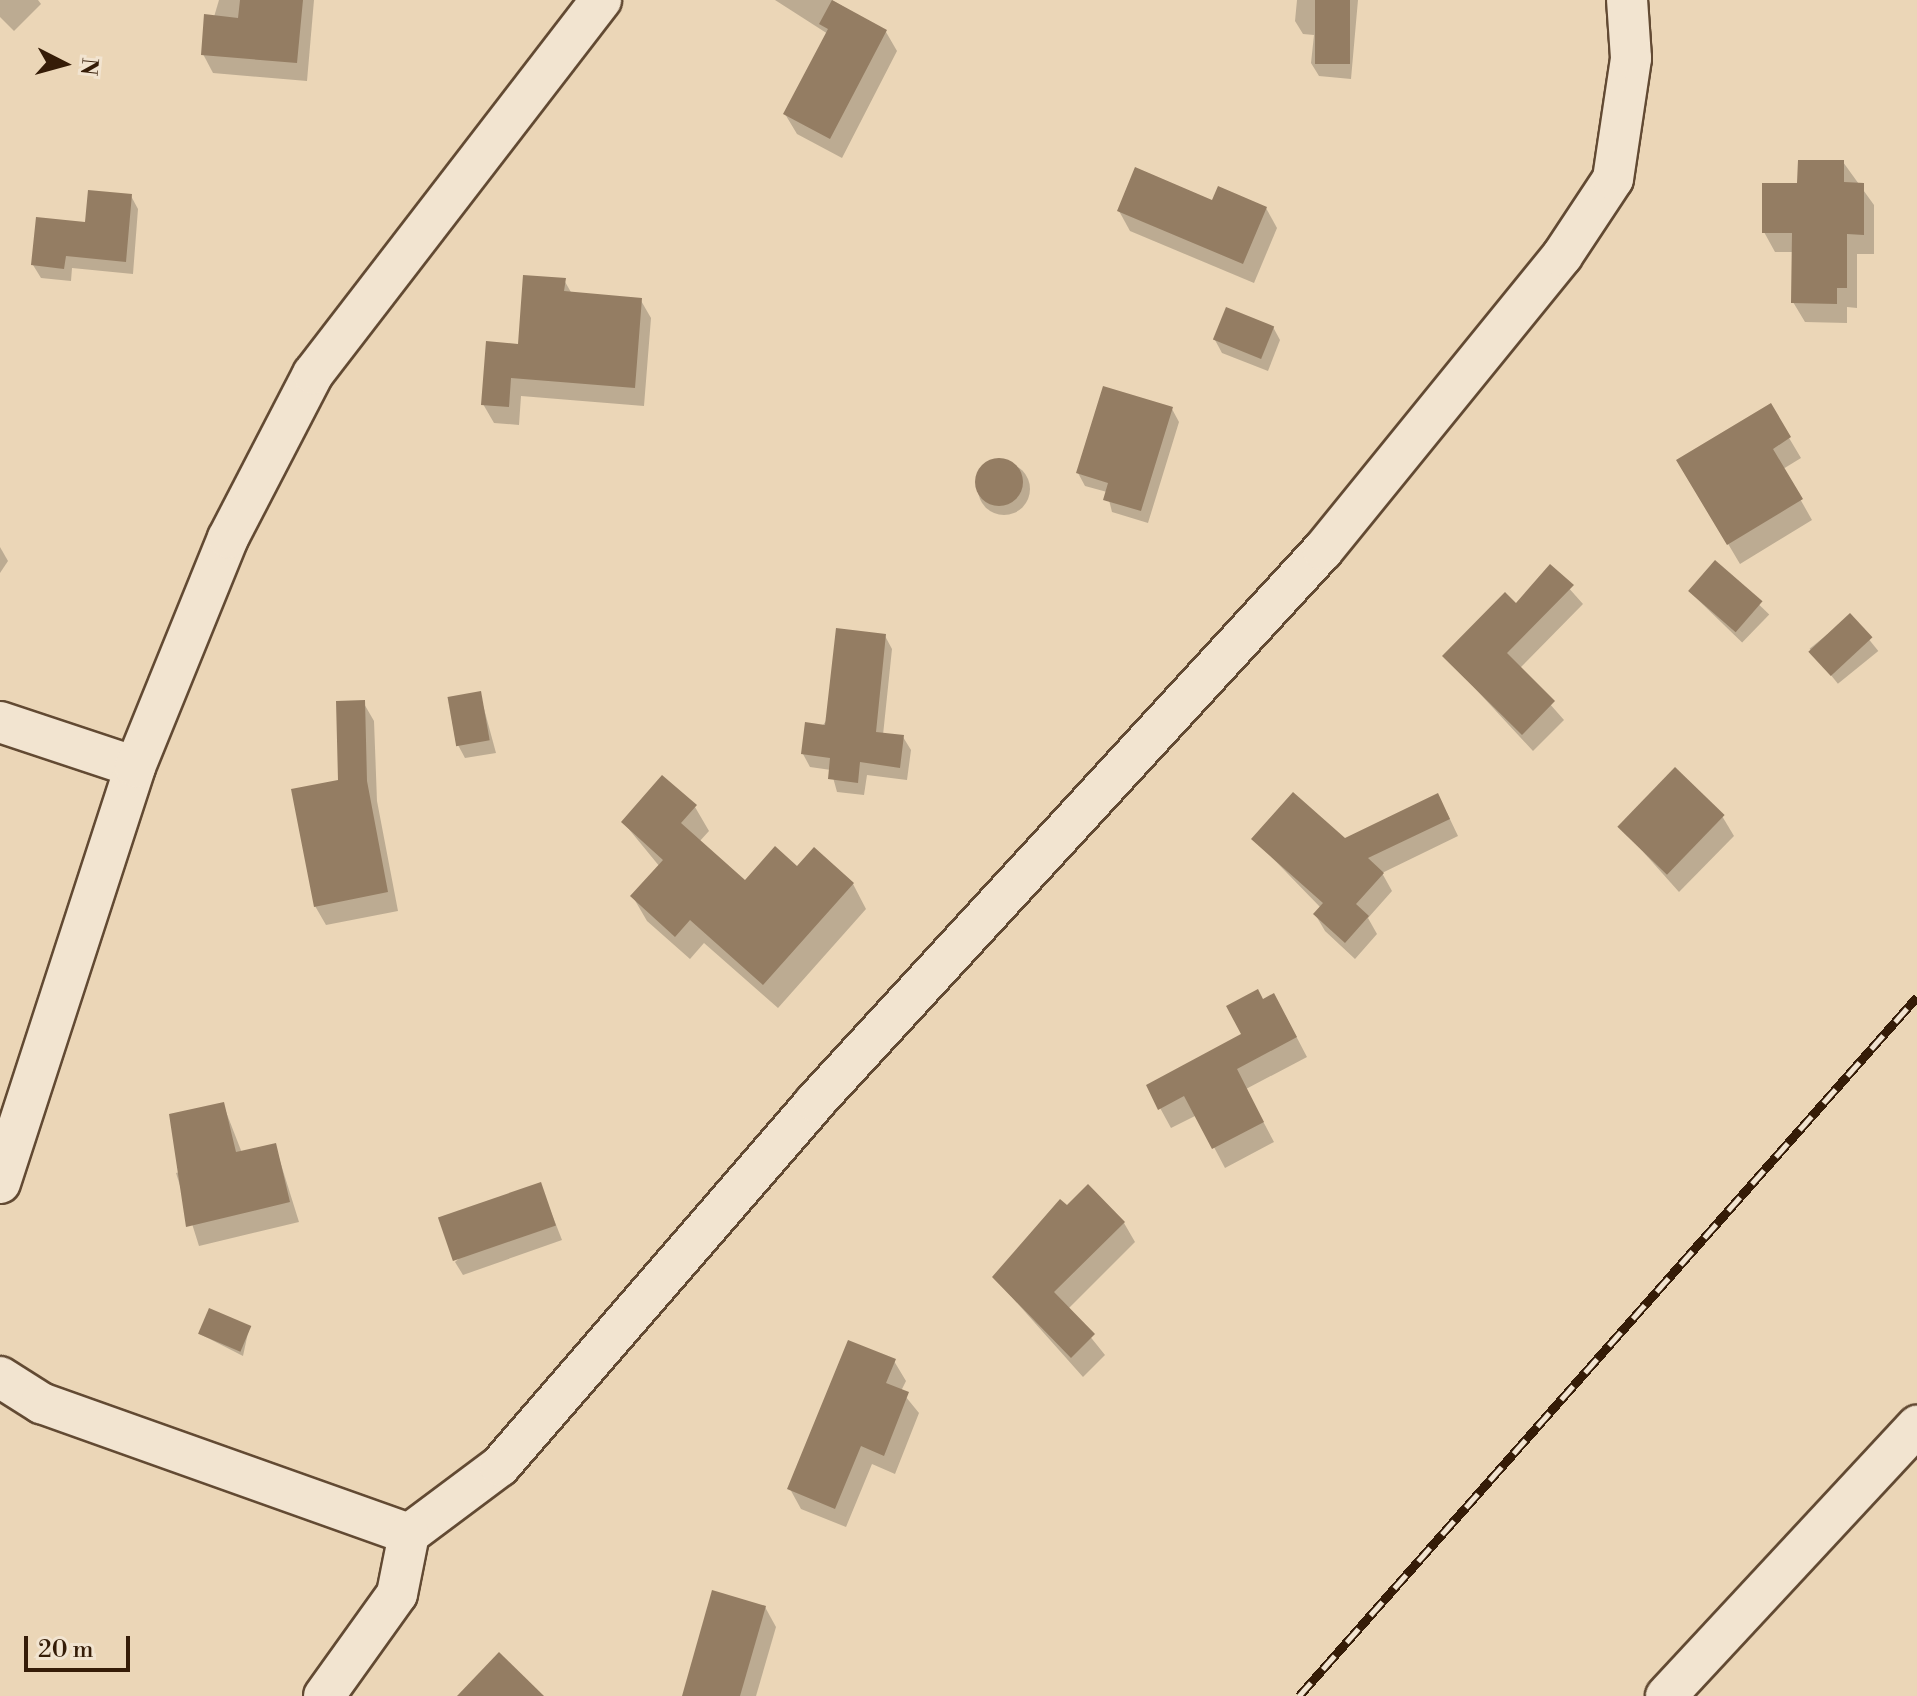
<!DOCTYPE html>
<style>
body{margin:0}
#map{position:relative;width:1917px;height:1696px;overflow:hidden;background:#ebd6b7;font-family:"Libre Bodoni",serif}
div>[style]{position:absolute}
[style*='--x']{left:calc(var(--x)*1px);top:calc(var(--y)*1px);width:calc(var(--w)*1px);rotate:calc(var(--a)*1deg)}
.shadow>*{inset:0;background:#0003;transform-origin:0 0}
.round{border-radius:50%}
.building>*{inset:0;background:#947d63;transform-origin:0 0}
.roads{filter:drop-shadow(2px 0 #624a33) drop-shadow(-2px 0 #624a33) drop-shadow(0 2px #624a33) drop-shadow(0 -2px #624a33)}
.minor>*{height:40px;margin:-20px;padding:0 20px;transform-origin:20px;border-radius:20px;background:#f2e4d0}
.rail>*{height:9px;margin-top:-4.5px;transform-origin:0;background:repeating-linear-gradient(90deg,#f2e4d0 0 18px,#351c07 0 36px);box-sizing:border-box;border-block:2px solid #351c07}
span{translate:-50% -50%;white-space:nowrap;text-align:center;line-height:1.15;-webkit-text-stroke:6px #f2e4d0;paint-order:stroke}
.north{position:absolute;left:24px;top:24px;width:80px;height:80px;-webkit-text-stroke:6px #f2e4d0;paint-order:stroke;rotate:96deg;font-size:22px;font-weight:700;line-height:32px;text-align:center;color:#351c07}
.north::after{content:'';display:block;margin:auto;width:28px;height:36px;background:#351c07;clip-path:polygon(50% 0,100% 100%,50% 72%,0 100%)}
.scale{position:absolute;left:24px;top:1636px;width:106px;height:36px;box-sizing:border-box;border:4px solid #351c07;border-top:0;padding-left:10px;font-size:24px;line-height:28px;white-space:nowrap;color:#351c07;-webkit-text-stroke:6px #f2e4d0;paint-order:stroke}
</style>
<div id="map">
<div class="shadow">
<i style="clip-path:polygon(0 0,38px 0,41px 4px,14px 31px,0 17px)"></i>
<i style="clip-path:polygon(219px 0,314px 0,307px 81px,213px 73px,203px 54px)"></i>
<i style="clip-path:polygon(775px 0,832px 0,886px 32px,897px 51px,842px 158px,797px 134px,785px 114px,828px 34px)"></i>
<i style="clip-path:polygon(1297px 0,1358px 0,1351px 79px,1319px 76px,1311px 63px,1314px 35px,1303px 34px,1295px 21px)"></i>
<i style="clip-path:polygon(1843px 162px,1874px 205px,1874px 254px,1857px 254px,1857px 308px,1847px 307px,1847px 323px,1805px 322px,1793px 302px,1794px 252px,1775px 252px,1764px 232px,1799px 185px)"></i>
<i style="clip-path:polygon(131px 196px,138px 209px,133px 274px,72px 268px,71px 281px,41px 278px,33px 265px)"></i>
<i style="clip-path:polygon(1213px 203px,1266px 208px,1277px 228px,1254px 283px,1130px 231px,1119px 211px)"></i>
<i style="clip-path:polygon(564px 280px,572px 294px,640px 299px,651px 318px,644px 406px,521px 396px,519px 425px,494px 423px,483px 404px)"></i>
<i style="clip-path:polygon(1273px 327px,1280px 340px,1268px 371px,1222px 353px,1215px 340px)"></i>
<i style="clip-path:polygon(1770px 406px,1801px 458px,1783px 469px,1812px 520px,1740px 564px,1679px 461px)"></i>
<i style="clip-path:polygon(1172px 409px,1179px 422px,1148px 523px,1112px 512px,1107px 492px,1085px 486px,1078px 473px)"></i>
<i class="round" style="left:978px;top:463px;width:52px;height:52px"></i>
<i style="clip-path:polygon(0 547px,8px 561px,0 573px)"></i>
<i style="left:1716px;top:563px;width:74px;height:39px;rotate:44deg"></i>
<i style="clip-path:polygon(1550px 567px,1583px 604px,1519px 669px,1564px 720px,1533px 751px,1445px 656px,1516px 606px)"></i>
<i style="left:1850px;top:616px;width:45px;height:52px;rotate:51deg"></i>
<i style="clip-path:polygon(885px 636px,892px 649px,883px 735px,903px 737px,911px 750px,907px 780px,867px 775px,864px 795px,837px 792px,831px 770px,810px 767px,803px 754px)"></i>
<i style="clip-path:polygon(480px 694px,496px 753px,465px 758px,458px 745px)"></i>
<i style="clip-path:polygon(363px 702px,374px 721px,377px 801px,398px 911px,326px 925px,315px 906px)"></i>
<i style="clip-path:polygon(695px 807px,709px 831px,699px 842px,745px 883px,797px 869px,853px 884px,866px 909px,778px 1008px,704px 943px,690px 959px,647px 921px,633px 897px,660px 867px,623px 822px)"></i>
<i style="clip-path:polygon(1447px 813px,1458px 836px,1382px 873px,1392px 891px,1368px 918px,1377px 934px,1355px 959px,1325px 931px,1315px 914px,1321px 908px,1254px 839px,1345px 840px)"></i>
<i style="clip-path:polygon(1722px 816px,1734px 836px,1679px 892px,1621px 827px)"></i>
<i style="clip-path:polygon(1263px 1001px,1285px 1015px,1307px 1057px,1246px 1089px,1274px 1142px,1225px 1168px,1197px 1115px,1171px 1128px,1148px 1086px,1243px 1035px)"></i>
<i style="clip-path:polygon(223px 1104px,242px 1153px,275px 1145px,299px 1222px,199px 1246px,176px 1173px,184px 1171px)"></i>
<i style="clip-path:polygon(540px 1184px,562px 1240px,463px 1275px,455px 1262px)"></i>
<i style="clip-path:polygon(1067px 1208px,1124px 1223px,1135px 1242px,1068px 1309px,1105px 1355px,1083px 1377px,994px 1277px)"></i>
<i style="clip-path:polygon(249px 1328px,243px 1356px,200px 1334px)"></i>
<i style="clip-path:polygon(894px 1361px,906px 1381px,901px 1391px,919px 1413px,895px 1474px,872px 1464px,846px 1527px,801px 1509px,790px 1489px)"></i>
<i style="clip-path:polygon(765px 1607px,776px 1627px,756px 1696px,684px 1696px)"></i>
</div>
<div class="building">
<i style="clip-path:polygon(240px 0,303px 0,297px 63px,201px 55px,204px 14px,238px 18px)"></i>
<i style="clip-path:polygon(832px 0,887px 30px,830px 139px,783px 114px,828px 29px,819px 24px)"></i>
<i style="left:1315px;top:0;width:35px;height:64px"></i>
<i style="clip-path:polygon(1798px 160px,1844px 160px,1844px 182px,1864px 183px,1864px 235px,1847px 234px,1847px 288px,1837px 288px,1837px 304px,1791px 303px,1792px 233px,1762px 233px,1762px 183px,1797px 183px)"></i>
<i style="clip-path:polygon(1135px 167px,1212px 200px,1218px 186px,1267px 207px,1243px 264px,1117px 211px)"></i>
<i style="clip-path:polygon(88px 190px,132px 194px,126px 262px,66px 256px,64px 269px,31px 265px,36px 217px,85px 222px)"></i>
<i style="clip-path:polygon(523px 275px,566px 278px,564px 291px,642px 298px,635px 388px,511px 378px,509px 407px,481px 405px,486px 341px,518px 344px)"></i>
<i style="left:1226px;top:307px;width:52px;height:35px;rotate:22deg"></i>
<i style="clip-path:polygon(1103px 386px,1173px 407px,1141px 511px,1103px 500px,1108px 483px,1076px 473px)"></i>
<i style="clip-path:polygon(1771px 403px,1791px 437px,1773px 449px,1803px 499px,1727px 545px,1676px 460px)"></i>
<i class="round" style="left:975px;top:458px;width:48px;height:48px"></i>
<i style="left:1715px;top:560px;width:63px;height:41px;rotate:41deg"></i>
<i style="clip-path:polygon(1550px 564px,1574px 585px,1507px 653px,1555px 701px,1522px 735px,1442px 656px,1505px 592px,1516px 603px)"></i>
<i style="left:1850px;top:613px;width:33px;height:57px;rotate:47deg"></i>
<i style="clip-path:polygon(836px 628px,886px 634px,876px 732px,904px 735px,900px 768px,860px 762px,858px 783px,828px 779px,830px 758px,801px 754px,805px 722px,825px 725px)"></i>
<i style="left:481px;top:691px;width:50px;height:34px;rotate:80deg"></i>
<i style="clip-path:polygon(365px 700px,367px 781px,388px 892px,314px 907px,291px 789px,338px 780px,336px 701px)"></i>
<i style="left:1675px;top:767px;width:69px;height:83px;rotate:44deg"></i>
<i style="clip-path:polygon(662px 775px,697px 805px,681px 823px,745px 880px,775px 846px,797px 866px,814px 847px,854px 883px,763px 985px,690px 920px,675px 937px,630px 896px,663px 860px,621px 822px)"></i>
<i style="clip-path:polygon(1293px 792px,1345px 838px,1438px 793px,1450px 819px,1368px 858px,1384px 873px,1356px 904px,1369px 916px,1345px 943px,1313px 914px,1323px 903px,1251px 839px)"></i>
<i style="clip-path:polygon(1258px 989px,1263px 999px,1274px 993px,1297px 1037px,1237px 1069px,1264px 1122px,1212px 1149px,1184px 1096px,1158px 1110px,1146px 1085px,1241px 1034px,1226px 1006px)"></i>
<i style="clip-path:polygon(224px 1102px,236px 1152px,276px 1143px,290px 1202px,186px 1227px,169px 1114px)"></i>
<i style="left:541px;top:1182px;width:46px;height:109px;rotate:71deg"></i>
<i style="clip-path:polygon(1088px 1184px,1125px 1222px,1054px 1292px,1095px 1334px,1071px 1358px,992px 1277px,1060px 1199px,1067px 1205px)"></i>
<i style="left:209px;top:1308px;width:46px;height:28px;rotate:23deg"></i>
<i style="clip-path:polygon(848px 1340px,896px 1359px,886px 1383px,909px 1392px,884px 1456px,861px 1446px,835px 1509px,787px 1489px)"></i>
<i style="clip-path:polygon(712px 1590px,766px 1606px,740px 1696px,682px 1696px)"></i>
<i style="clip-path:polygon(499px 1652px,544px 1696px,457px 1696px)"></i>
</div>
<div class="roads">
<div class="minor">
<i style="--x:0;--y:722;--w:142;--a:18.4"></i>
<i style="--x:0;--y:1183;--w:437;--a:-72"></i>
<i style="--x:135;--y:767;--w:247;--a:-67.9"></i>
<i style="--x:228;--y:538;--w:185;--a:-62.6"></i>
<i style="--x:313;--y:374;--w:472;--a:-52.4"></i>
<i style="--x:0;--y:1377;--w:49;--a:32.4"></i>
<i style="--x:41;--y:1403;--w:391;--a:19.6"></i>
<i style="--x:409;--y:1534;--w:114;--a:-36.8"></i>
<i style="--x:500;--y:1466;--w:481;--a:-49.1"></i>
<i style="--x:815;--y:1102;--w:750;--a:-47.38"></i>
<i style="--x:1323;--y:550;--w:379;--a:-50.9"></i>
<i style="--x:1562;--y:256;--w:92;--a:-56.5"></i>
<i style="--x:1613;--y:179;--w:122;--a:-81.5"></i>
<i style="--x:1631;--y:58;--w:58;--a:-93.9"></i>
<i style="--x:324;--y:1696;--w:125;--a:-54.4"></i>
<i style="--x:397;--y:1594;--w:61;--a:-78.7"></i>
<i style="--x:1666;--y:1696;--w:369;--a:-47.1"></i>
</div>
</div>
<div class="rail">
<i style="--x:1299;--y:1696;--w:933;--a:-48.52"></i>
</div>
<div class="north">N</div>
<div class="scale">20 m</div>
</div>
